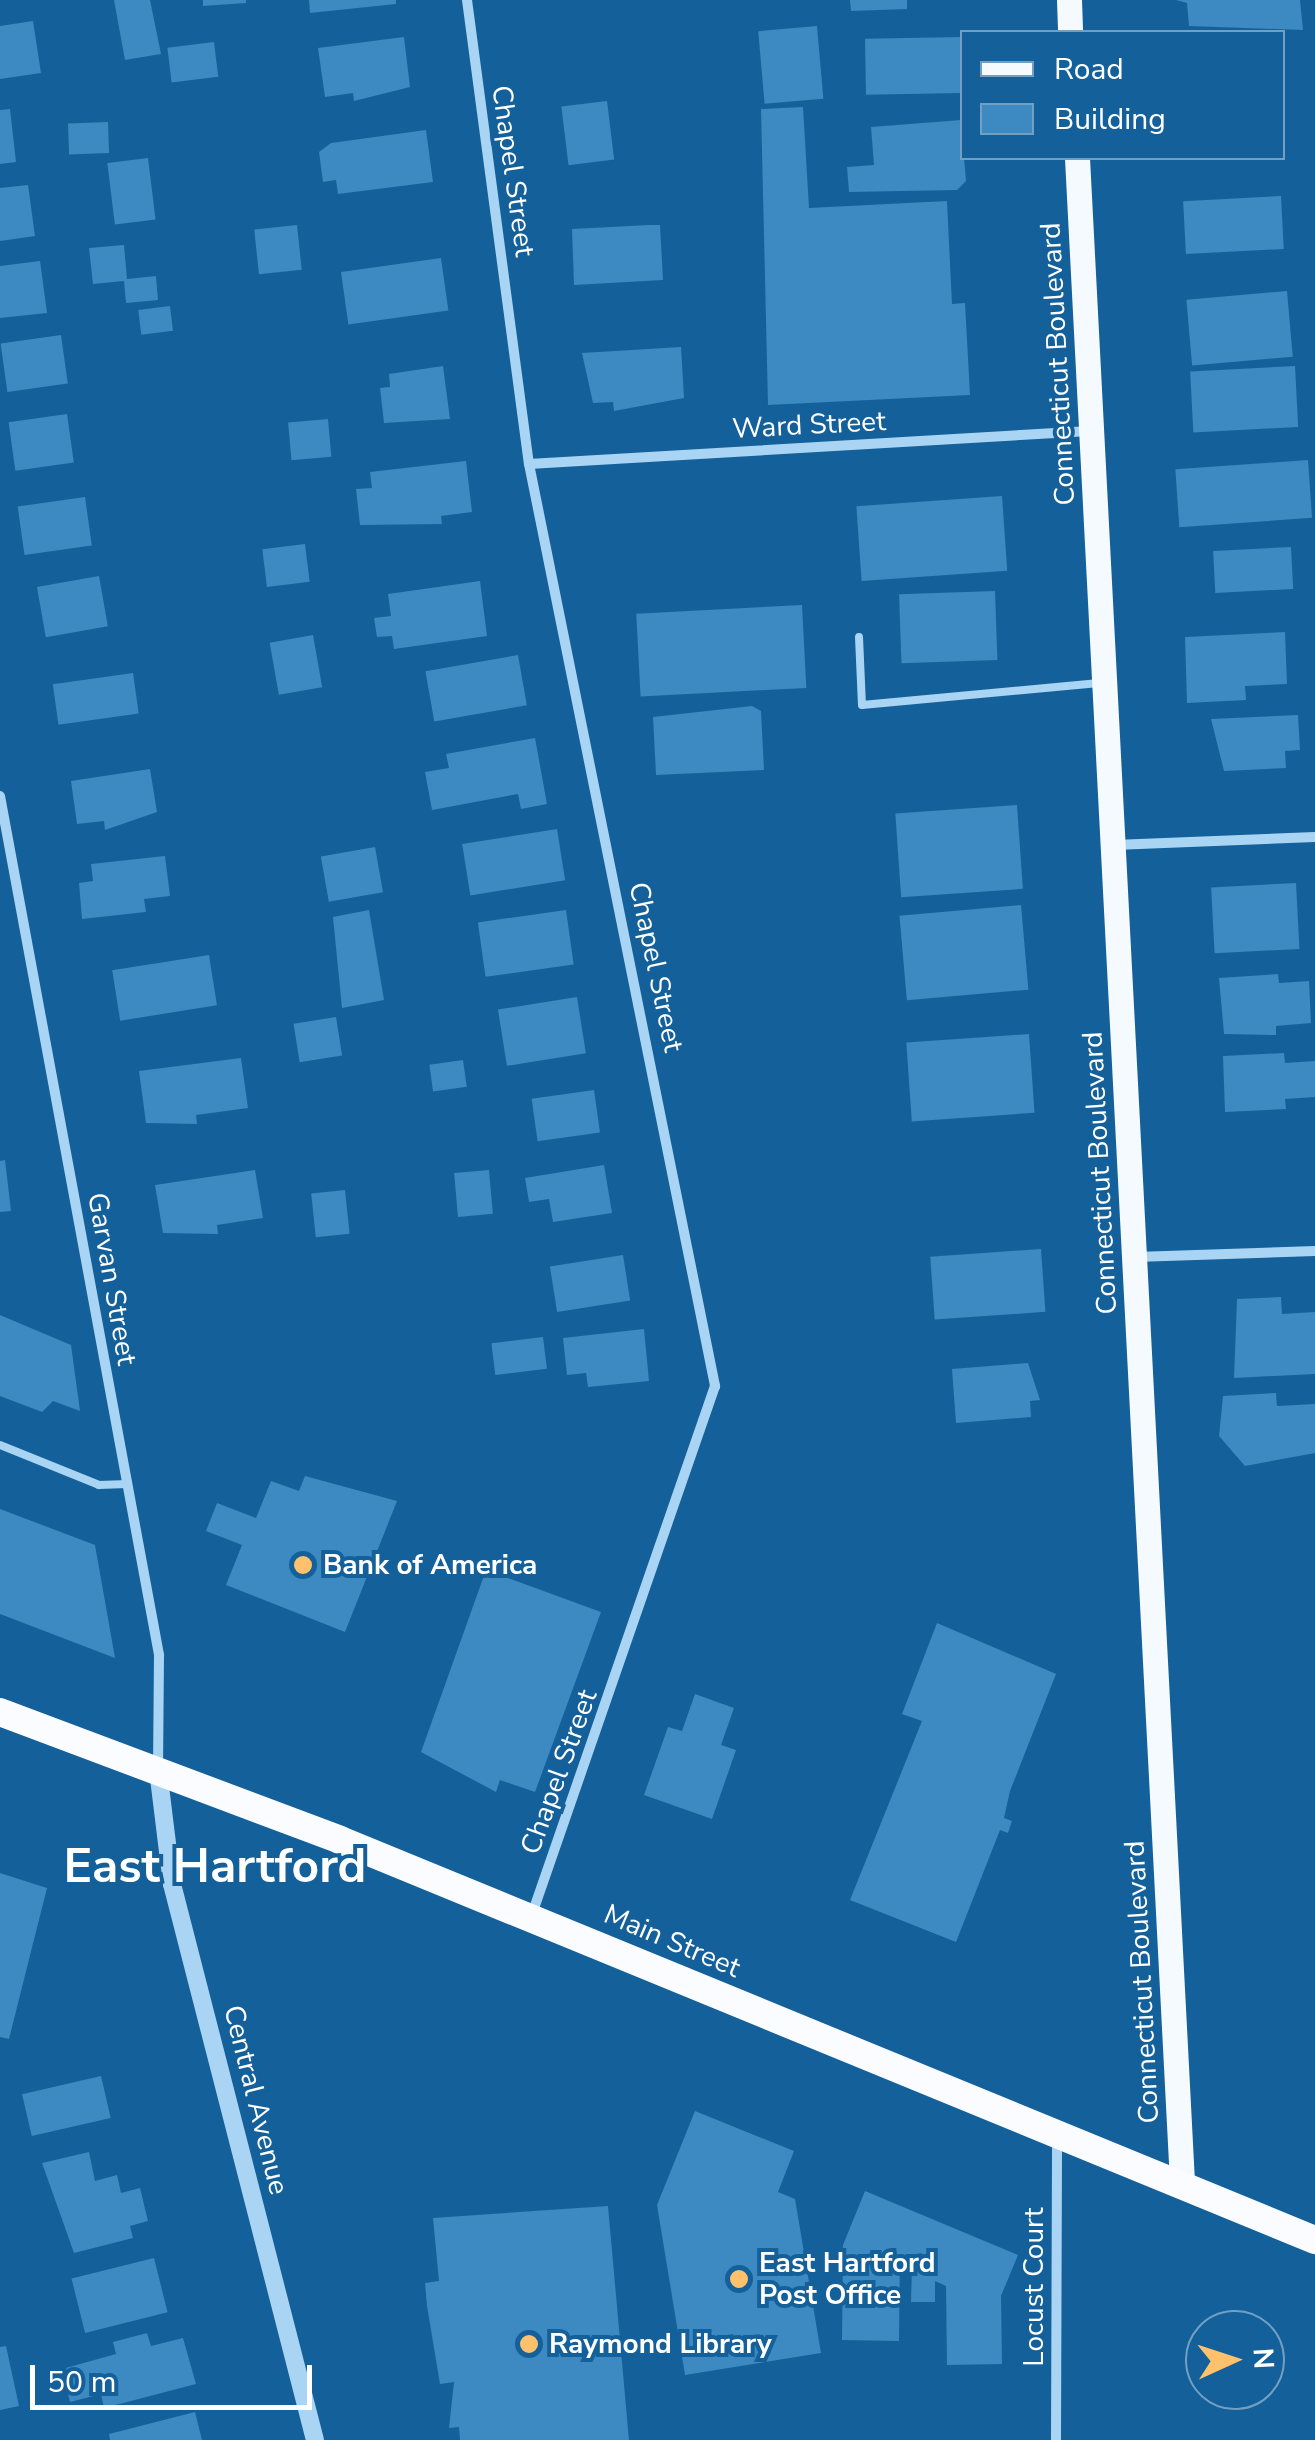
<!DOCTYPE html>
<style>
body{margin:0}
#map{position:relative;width:1315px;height:2440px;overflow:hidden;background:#14609a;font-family:"Nunito Sans",sans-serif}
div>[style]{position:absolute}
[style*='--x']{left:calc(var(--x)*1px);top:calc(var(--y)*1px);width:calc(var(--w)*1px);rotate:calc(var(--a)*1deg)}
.building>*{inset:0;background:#3d89c1;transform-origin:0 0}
.service>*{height:8px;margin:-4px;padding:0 4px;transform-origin:4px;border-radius:4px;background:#a9d4f3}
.minor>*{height:10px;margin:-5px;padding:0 5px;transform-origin:5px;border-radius:5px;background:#a9d4f3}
.tertiary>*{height:18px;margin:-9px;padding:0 9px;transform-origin:9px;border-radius:9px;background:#a9d4f3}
.primary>*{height:25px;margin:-12.5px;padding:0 12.5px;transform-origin:12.5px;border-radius:12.5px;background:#f5faff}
.trunk>*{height:28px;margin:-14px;padding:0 14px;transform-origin:14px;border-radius:14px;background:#fafcff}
.dots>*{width:28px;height:28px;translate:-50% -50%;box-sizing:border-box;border:5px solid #14609a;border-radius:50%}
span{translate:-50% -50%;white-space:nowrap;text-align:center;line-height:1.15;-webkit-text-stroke:8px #14609a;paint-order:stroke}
.street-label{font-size:28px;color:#fff}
.poi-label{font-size:28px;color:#fff;font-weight:700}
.left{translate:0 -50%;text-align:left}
.town-label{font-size:48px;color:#fff;font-weight:700}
.legend{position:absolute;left:960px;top:30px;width:325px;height:130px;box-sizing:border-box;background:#14609a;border:2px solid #72a0c2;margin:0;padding:12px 18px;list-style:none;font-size:30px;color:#fff}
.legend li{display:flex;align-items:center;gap:20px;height:50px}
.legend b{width:50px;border:2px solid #72a0c2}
.north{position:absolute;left:1185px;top:2310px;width:100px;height:100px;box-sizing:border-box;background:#14609a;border:2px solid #72a0c2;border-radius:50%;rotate:87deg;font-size:28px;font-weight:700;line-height:40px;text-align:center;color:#fff}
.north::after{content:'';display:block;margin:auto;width:35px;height:45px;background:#ffc16b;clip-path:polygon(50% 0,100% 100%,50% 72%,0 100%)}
.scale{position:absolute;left:30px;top:2365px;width:282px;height:45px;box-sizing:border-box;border:5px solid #fff;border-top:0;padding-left:12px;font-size:30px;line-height:35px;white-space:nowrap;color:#fff;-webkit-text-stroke:8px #14609a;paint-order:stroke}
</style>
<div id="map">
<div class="building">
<i style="clip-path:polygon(114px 0,150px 0,161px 54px,125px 60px)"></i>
<i style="clip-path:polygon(203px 0,246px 0,246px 3px,203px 6px)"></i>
<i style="clip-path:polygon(309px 0,396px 0,396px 4px,310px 13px)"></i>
<i style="clip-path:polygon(850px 0,907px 0,907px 9px,851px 11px)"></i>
<i style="clip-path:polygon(1176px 0,1300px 0,1303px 30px,1189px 26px,1187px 3px)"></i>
<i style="clip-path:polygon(33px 21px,41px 73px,0 79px,0 26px)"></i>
<i style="left:817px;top:26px;width:73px;height:59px;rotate:85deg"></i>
<i style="clip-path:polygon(404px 37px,410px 87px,354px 101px,353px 93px,325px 97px,318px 48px)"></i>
<i style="left:961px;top:37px;width:56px;height:96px;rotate:89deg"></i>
<i style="left:214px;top:42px;width:35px;height:47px;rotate:83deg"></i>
<i style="left:607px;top:101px;width:59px;height:46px;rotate:83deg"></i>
<i style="clip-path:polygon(803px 107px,809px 208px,947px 201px,952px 304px,965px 303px,970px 395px,768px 405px,761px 109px)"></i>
<i style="clip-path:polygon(10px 109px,16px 162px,0 164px,0 110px)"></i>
<i style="clip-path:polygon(961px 120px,966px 181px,957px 190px,849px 192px,847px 167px,874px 165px,871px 127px)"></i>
<i style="left:108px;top:122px;width:31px;height:40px;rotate:88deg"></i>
<i style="clip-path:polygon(426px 130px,433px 182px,338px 194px,336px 180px,323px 182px,319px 152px,331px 143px)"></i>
<i style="left:148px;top:158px;width:62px;height:41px;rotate:83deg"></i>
<i style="clip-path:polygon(28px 185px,35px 236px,0 241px,0 188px)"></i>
<i style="left:1281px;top:196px;width:53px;height:98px;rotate:87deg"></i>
<i style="left:297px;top:225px;width:45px;height:43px;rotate:84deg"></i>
<i style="clip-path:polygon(650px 225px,660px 225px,663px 280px,574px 285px,572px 229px)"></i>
<i style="clip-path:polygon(124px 245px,127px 279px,156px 276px,158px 300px,126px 303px,124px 281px,93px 284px,89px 248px)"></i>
<i style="left:441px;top:258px;width:53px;height:101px;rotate:82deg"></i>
<i style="clip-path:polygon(40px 261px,47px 313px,0 318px,0 266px)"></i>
<i style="left:1287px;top:291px;width:66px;height:101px;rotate:85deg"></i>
<i style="left:170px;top:306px;width:25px;height:32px;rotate:83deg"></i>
<i style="left:61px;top:335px;width:49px;height:61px;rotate:82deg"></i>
<i style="clip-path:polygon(681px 347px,684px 398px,614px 411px,613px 402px,593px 403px,582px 353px)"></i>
<i style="clip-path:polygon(443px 366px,450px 419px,384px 423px,380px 388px,390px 387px,389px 374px)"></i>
<i style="left:1295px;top:366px;width:61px;height:105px;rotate:87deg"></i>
<i style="left:67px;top:414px;width:49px;height:59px;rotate:82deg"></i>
<i style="left:328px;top:419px;width:38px;height:40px;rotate:85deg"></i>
<i style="left:1308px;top:460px;width:58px;height:133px;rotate:86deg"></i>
<i style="clip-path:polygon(466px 461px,472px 512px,441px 516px,442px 524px,360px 525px,356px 489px,372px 488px,370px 472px)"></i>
<i style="left:1002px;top:496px;width:75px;height:146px;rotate:86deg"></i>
<i style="left:85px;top:497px;width:49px;height:68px;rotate:82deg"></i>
<i style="left:305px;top:544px;width:38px;height:43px;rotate:83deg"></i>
<i style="left:1291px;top:547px;width:42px;height:78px;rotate:87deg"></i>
<i style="left:99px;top:576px;width:51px;height:63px;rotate:80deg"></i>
<i style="clip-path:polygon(480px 581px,487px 636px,394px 649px,392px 636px,377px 637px,374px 618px,391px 616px,388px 594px)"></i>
<i style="left:995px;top:591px;width:69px;height:96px;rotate:88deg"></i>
<i style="left:802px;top:605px;width:83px;height:166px;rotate:87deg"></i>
<i style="clip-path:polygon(1285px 632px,1287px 684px,1245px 686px,1246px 700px,1187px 703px,1185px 637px)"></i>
<i style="left:313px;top:635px;width:53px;height:44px;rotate:80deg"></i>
<i style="left:518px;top:655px;width:51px;height:94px;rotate:80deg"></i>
<i style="left:133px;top:673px;width:41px;height:81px;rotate:82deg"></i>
<i style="clip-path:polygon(752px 706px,761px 711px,764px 770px,656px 775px,653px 717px)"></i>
<i style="clip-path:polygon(1298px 715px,1300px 750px,1285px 751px,1286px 768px,1224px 771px,1211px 719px)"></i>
<i style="clip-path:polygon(535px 738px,547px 804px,521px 809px,518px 794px,432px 810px,425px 772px,449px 768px,446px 754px)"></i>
<i style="clip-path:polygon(150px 769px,157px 812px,105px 830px,104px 821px,77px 824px,71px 781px)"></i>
<i style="left:1017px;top:805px;width:84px;height:122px;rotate:86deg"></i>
<i style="left:557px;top:829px;width:52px;height:96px;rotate:81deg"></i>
<i style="left:375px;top:847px;width:46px;height:55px;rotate:80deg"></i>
<i style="clip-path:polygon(165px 856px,170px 896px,144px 899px,146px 912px,82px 919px,79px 883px,93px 881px,91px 864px)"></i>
<i style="left:1296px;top:883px;width:66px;height:85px;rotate:87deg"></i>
<i style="left:1021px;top:905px;width:85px;height:122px;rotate:85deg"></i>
<i style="clip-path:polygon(369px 910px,384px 1000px,342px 1008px,333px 917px)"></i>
<i style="left:566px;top:910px;width:55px;height:89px;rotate:82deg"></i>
<i style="left:209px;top:955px;width:51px;height:98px;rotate:81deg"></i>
<i style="clip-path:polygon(1278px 974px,1279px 983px,1309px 981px,1311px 1023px,1276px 1026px,1276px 1035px,1224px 1034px,1219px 978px)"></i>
<i style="left:577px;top:997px;width:57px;height:80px;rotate:81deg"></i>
<i style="left:336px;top:1017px;width:39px;height:43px;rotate:81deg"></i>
<i style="left:1029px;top:1034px;width:79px;height:123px;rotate:86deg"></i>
<i style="clip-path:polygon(1284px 1053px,1285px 1063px,1315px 1061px,1315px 1097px,1285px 1099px,1286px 1109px,1225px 1112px,1223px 1056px)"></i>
<i style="clip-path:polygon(241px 1058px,248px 1108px,196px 1115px,197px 1124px,146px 1123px,139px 1071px)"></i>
<i style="left:463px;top:1060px;width:27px;height:34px;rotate:82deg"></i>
<i style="left:594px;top:1090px;width:43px;height:63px;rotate:82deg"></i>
<i style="clip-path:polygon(5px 1160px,11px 1211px,0 1212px,0 1161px)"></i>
<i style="clip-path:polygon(604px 1165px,612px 1213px,553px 1222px,549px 1199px,529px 1202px,525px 1178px)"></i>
<i style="clip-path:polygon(255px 1170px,263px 1218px,217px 1225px,218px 1234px,163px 1233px,155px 1185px)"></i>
<i style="left:489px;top:1170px;width:44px;height:35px;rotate:85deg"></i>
<i style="left:345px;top:1190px;width:44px;height:34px;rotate:84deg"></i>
<i style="left:1041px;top:1249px;width:63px;height:111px;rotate:86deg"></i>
<i style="left:623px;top:1255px;width:46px;height:74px;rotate:81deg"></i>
<i style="clip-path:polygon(1281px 1297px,1282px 1314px,1315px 1312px,1315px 1374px,1234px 1378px,1237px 1299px)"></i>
<i style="clip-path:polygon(0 1315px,71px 1345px,80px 1411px,53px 1401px,42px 1412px,0 1396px)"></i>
<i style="clip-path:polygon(644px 1329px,649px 1381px,588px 1387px,586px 1373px,567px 1375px,563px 1338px)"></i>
<i style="left:543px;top:1337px;width:32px;height:52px;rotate:83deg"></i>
<i style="clip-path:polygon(1028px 1363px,1040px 1400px,1030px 1401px,1031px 1417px,956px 1423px,952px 1369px)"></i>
<i style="clip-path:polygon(1276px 1393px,1277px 1406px,1315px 1404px,1315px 1453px,1245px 1466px,1219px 1436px,1223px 1396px)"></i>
<i style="clip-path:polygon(305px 1476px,397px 1501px,345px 1632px,226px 1585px,242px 1545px,206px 1531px,217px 1503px,256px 1518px,271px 1481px,299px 1491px)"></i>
<i style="clip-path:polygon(0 1509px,95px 1545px,115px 1658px,0 1614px)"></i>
<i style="clip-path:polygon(486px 1570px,601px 1612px,535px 1792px,500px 1780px,496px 1792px,421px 1752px)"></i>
<i style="clip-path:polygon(937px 1623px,1056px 1674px,1010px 1791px,1004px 1818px,1012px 1821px,1008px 1833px,1000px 1830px,956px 1942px,850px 1900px,922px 1721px,902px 1714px)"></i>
<i style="clip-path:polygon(695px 1694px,734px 1708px,721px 1745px,736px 1750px,712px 1819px,644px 1795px,668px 1727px,682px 1731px)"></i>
<i style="clip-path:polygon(0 1873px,47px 1888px,9px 2039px,0 2037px)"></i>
<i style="left:101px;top:2076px;width:43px;height:81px;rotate:77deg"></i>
<i style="clip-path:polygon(695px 2111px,794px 2151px,778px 2192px,795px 2199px,821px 2353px,685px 2375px,657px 2205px)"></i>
<i style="clip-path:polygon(89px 2152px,95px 2181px,117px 2175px,121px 2193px,140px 2188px,148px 2221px,130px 2226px,133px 2238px,74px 2253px,42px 2163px)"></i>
<i style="clip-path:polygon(865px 2191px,1018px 2255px,1001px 2296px,1002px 2364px,947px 2365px,946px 2286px,935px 2281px,935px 2302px,911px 2302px,912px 2262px,900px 2255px,899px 2341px,842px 2340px,843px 2245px)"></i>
<i style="clip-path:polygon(608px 2206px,629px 2440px,460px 2440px,459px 2427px,449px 2428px,454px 2382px,440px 2384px,427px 2306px,425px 2283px,439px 2281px,433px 2218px)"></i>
<i style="left:154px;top:2258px;width:56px;height:85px;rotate:76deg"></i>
<i style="clip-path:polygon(147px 2333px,151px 2346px,183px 2338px,196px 2384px,104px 2408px,101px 2394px,70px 2402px,62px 2369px,116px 2354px,113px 2342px)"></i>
<i style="clip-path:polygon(6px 2346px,19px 2406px,0 2410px,0 2347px)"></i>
<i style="clip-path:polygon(195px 2412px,202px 2440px,110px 2440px,109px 2434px)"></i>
</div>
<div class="service">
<i style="--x:859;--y:637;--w:68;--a:87.5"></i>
<i style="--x:862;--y:705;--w:238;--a:-5.3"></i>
<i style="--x:0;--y:1445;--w:107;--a:22"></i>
<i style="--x:99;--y:1485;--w:28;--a:-2"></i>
</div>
<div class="minor">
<i style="--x:467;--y:0;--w:468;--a:82.4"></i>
<i style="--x:529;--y:464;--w:941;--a:78.59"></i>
<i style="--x:715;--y:1386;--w:562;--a:109.11"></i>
<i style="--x:529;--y:464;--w:562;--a:-3.37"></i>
<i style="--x:0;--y:796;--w:874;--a:79.51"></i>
<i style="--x:159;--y:1655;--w:115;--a:90.5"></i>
<i style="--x:1114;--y:845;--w:201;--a:-2.3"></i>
<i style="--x:1135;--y:1257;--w:180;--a:-1.9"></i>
<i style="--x:1056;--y:2440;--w:300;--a:-89.8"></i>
</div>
<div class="tertiary">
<i style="--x:158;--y:1770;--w:115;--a:83"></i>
<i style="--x:172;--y:1884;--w:574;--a:75.58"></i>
</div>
<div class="primary">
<i style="--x:1069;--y:0;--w:32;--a:88"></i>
<i style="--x:1077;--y:158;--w:2030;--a:87.03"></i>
</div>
<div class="trunk">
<i style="--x:0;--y:1712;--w:363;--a:20.6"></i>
<i style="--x:340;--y:1840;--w:1054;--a:22.31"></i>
</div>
<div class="dots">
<i style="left:303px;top:1565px;background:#ffc16b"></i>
<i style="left:739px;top:2279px;background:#ffc16b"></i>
<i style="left:529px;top:2344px;background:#ffc16b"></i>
</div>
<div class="street-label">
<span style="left:513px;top:171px;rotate:82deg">Chapel Street</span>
<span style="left:1058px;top:364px;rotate:-93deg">Connecticut Boulevard</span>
<span style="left:809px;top:425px;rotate:-3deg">Ward Street</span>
<span style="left:656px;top:967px;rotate:78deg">Chapel Street</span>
<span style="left:1100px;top:1173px;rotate:-93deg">Connecticut Boulevard</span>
<span style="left:112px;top:1279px;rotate:80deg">Garvan Street</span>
<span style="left:559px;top:1772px;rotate:-70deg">Chapel Street</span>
<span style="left:672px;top:1941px;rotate:23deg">Main Street</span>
<span style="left:1142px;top:1982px;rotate:-93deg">Connecticut Boulevard</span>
<span style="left:256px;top:2100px;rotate:76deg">Central Avenue</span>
<span style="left:1034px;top:2287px;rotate:-90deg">Locust Court</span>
</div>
<div class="poi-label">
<span class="left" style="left:323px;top:1565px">Bank of America</span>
<span class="left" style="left:759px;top:2279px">East Hartford<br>Post Office</span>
<span class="left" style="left:549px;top:2344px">Raymond Library</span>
</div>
<div class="town-label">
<span style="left:215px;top:1867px">East Hartford</span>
</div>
<ul class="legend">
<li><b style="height:12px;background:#f5faff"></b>Road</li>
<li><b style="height:28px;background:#3d89c1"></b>Building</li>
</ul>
<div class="north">N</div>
<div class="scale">50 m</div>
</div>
